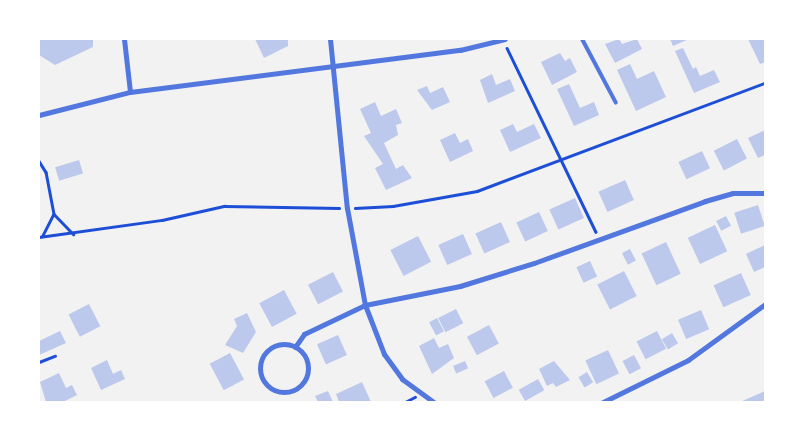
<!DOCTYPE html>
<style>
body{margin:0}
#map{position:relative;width:804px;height:441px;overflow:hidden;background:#f2f2f2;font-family:Signika,sans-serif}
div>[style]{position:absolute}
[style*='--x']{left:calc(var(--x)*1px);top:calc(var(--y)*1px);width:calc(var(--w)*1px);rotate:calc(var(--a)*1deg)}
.building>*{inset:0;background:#bdc9ec;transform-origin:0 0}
.path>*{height:2.5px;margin:-1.25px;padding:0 1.25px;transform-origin:1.25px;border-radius:1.25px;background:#1d4ed8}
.service>*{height:4px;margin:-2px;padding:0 2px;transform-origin:2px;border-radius:2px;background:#5277de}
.minor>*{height:5px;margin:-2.5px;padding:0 2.5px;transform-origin:2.5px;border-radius:2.5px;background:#5277de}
.minor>.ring{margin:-2.5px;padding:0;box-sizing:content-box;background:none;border:5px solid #5277de;border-radius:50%}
span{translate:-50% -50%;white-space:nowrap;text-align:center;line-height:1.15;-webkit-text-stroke:5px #fff;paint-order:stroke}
.frame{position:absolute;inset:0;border:40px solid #fff;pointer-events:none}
</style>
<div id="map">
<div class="building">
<i style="clip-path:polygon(39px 39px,93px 39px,93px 47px,55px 65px,39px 55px)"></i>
<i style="clip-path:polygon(255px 39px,288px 39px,288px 46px,264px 58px)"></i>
<i style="clip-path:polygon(619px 39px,622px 44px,637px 39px,642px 49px,615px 63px,605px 44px)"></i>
<i style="clip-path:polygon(670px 39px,689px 39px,673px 46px)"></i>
<i style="clip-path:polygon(748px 39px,765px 39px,765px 62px,760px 64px)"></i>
<i style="clip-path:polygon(683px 48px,693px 69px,696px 67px,700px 76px,714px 70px,720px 82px,694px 93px,675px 51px)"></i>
<i style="clip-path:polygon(560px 53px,565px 61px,570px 58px,577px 72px,552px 85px,541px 62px)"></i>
<i style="clip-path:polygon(630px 64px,637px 79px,654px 71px,666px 97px,636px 111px,617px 70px)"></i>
<i style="clip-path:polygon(492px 74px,496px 85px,510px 79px,515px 91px,488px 103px,480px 80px)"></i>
<i style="clip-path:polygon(569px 84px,580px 108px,594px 102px,599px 115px,574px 126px,557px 89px)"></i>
<i style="clip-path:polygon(427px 86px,430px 93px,443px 87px,450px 102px,432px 110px,417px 90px)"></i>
<i style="clip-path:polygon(375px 102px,381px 116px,396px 109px,402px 123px,396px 125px,398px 135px,384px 143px,396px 169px,403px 165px,412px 178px,386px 190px,375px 168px,383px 164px,364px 136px,371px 133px,360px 109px)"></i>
<i style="clip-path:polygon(513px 124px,517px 132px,534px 124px,541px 138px,510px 152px,500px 130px)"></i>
<i style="clip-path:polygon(765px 130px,765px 155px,758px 158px,748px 138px)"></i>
<i style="clip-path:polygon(455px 133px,460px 143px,468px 139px,473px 151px,450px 162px,440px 140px)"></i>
<i style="left:737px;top:139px;width:22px;height:26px;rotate:63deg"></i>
<i style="left:702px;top:151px;width:19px;height:26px;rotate:65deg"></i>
<i style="left:79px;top:160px;width:14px;height:25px;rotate:73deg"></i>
<i style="left:625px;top:180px;width:22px;height:29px;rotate:66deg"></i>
<i style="left:575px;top:198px;width:22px;height:28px;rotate:66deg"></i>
<i style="left:758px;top:205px;width:22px;height:25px;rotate:72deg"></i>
<i style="left:539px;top:212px;width:21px;height:25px;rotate:65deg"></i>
<i style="left:726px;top:216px;width:11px;height:11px;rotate:63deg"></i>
<i style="left:501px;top:222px;width:22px;height:28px;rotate:66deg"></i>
<i style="left:715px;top:225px;width:29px;height:30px;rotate:65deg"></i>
<i style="left:463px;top:234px;width:22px;height:27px;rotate:66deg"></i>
<i style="left:418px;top:236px;width:29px;height:31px;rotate:63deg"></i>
<i style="left:666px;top:242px;width:35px;height:27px;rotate:65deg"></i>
<i style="clip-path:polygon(765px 245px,765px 267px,754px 272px,746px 254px)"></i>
<i style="left:630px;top:249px;width:13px;height:9px;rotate:63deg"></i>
<i style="left:590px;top:261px;width:17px;height:15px;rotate:65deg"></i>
<i style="left:624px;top:271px;width:28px;height:30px;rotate:63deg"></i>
<i style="left:333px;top:272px;width:22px;height:28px;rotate:63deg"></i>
<i style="left:741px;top:273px;width:24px;height:30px;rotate:66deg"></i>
<i style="left:284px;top:290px;width:27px;height:28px;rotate:62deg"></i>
<i style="left:89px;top:304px;width:25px;height:23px;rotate:63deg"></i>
<i style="left:456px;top:309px;width:16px;height:20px;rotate:63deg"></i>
<i style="left:701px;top:310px;width:21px;height:25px;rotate:67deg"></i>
<i style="clip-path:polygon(247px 313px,256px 332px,243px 353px,225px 345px,237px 326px,234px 319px)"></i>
<i style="left:437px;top:318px;width:15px;height:9px;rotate:62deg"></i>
<i style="left:489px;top:325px;width:21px;height:25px;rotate:62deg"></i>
<i style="clip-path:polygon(60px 331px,66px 343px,39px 355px,39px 341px)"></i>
<i style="left:657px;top:331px;width:20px;height:23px;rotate:63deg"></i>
<i style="left:672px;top:333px;width:12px;height:12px;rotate:59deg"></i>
<i style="left:338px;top:335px;width:22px;height:23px;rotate:66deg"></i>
<i style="clip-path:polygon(434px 338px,439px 348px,448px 344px,454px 358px,432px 374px,419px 346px)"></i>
<i style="left:608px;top:350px;width:26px;height:25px;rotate:65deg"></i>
<i style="left:230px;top:353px;width:30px;height:23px;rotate:62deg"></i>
<i style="left:634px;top:355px;width:15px;height:13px;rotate:62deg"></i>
<i style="clip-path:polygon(107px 360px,113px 374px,121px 370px,125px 379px,101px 390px,91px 368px)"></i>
<i style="left:465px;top:361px;width:8px;height:13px;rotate:67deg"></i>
<i style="clip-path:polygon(554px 361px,570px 380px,556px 387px,553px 383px,547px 386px,539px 369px)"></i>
<i style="left:504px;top:371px;width:19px;height:22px;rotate:62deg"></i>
<i style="left:587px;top:372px;width:12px;height:10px;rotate:59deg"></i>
<i style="clip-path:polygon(59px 373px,66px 388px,72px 385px,77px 395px,63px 402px,46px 402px,40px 382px)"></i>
<i style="left:538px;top:379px;width:13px;height:22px;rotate:61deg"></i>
<i style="clip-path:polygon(362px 382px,371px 402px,339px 402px,336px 394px)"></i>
<i style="clip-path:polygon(328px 391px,333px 402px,318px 402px,315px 396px)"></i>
<i style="clip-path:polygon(765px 391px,765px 402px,740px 402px)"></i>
</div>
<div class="path">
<i style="--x:507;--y:48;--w:204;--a:64.2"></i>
<i style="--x:39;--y:161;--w:13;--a:58"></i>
<i style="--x:46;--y:172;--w:43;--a:79.2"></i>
<i style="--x:54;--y:214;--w:25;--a:117"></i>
<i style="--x:355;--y:208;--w:38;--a:-3"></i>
<i style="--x:393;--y:206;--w:85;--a:-10.1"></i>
<i style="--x:477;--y:191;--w:308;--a:-20.6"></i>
<i style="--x:54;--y:214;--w:28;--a:46"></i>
<i style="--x:39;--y:237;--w:124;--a:-7.9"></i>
<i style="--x:162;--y:220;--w:64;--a:-12.7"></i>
<i style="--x:224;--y:206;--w:115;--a:1"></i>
<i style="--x:39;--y:362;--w:17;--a:-21"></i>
<i style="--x:405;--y:402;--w:11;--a:-27"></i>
</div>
<div class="service">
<i style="--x:582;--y:39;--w:72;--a:62"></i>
</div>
<div class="minor">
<i style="--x:124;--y:39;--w:53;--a:83.5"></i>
<i style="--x:330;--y:39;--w:170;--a:84.3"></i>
<i style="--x:347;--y:208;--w:99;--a:79.5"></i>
<i style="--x:365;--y:305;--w:53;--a:68.8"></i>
<i style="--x:384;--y:354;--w:31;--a:54"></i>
<i style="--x:402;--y:379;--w:39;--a:36"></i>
<i style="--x:39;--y:115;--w:94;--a:-14.2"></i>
<i style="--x:130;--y:92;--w:333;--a:-7.3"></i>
<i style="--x:460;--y:50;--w:46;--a:-13.7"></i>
<i class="ring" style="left:260px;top:344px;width:43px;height:43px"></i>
<i style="--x:295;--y:347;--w:16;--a:-55"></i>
<i style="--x:304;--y:334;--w:68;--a:-25.4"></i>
<i style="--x:365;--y:305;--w:97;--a:-11.3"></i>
<i style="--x:460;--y:286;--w:77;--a:-17.3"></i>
<i style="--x:534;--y:263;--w:182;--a:-19.9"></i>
<i style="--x:705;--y:201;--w:29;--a:-16"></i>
<i style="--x:733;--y:193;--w:32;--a:0"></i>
<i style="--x:603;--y:402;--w:95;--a:-26.3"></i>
<i style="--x:688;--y:360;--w:95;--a:-36"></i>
</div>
<div class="frame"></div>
</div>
